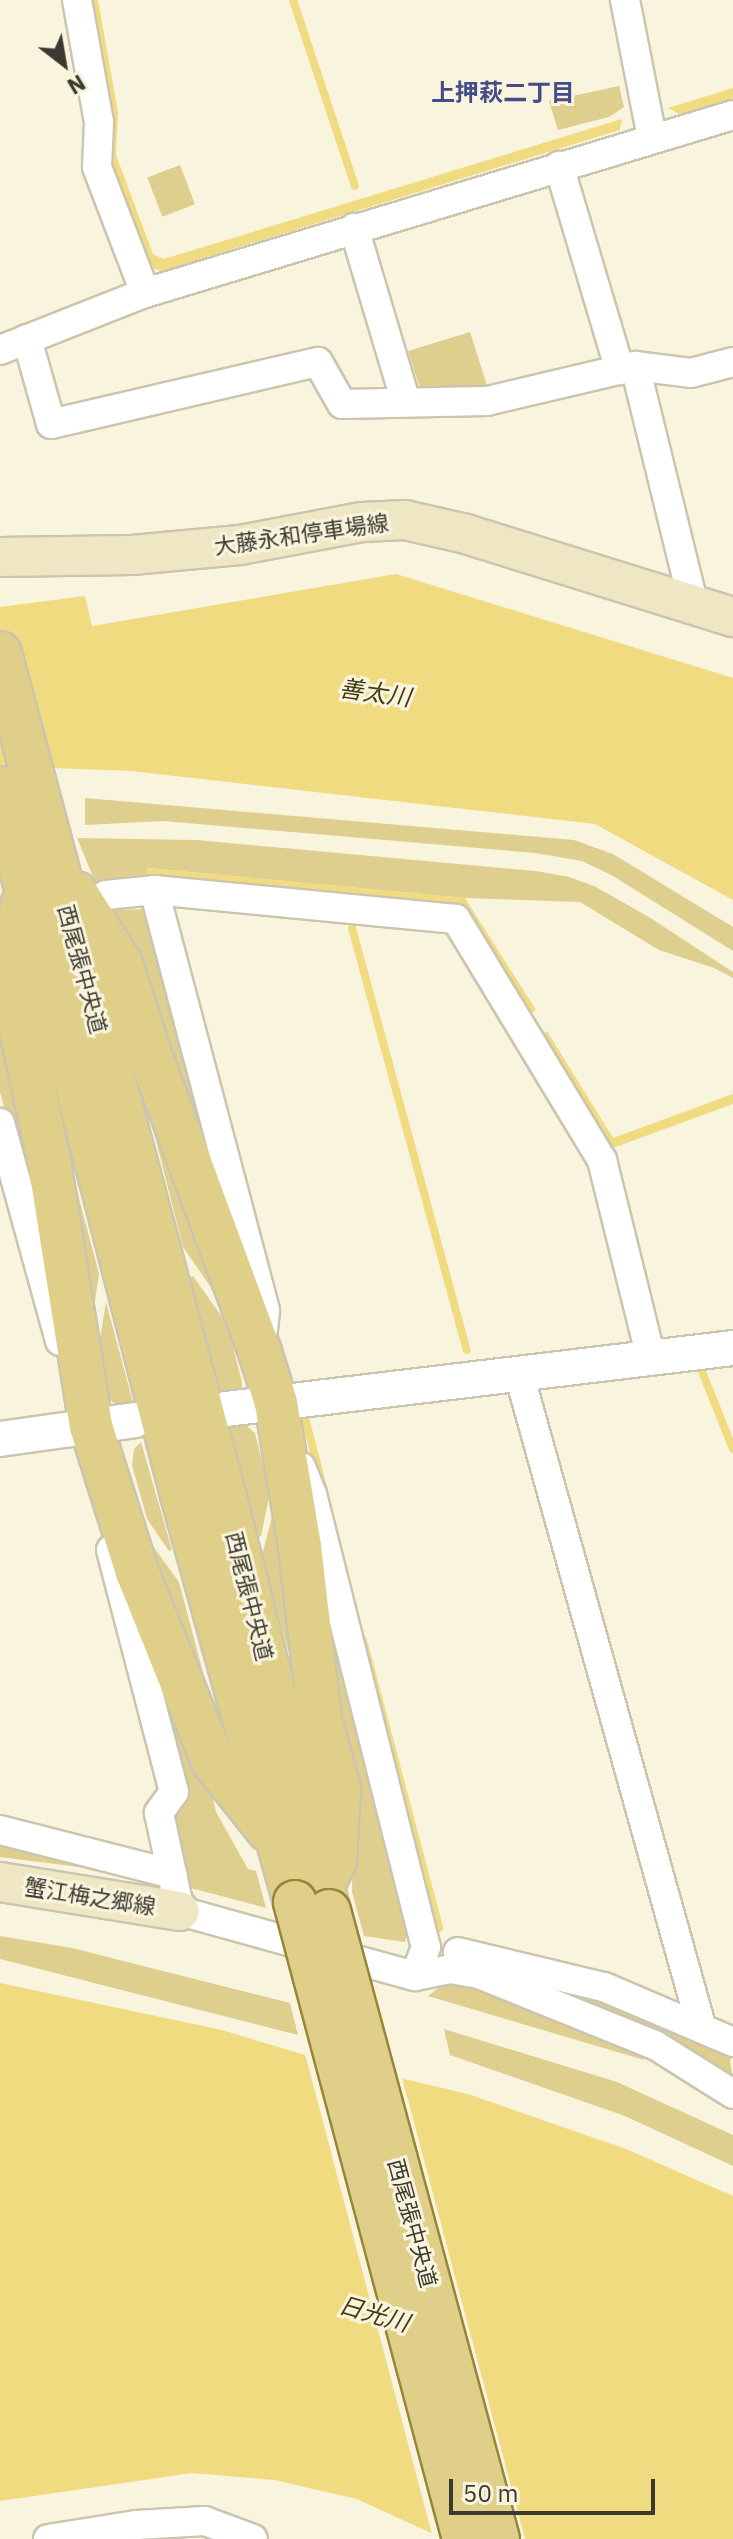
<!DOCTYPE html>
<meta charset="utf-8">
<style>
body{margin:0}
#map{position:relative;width:733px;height:2539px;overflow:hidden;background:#f9f4dd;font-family:"IBM Plex Sans","Noto Sans JP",sans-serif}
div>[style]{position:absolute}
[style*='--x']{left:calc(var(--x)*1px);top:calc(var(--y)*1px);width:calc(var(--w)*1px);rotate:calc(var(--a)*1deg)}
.green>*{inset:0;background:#dfcf8e;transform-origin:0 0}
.water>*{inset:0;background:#f1db81}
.pier>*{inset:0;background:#f9f4dd}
.stream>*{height:8px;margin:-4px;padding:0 4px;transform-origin:4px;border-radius:4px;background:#f1db81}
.roads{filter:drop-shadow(2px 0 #cbc5af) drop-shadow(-2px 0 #cbc5af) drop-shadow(0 2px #cbc5af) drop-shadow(0 -2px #cbc5af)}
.minor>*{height:28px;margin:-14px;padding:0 14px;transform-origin:14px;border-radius:14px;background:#fff}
.tertiary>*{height:34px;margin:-17px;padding:0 17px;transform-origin:17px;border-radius:17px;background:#fff}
.secondary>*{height:38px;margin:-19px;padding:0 19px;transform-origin:19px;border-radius:19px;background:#efe7c4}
.primary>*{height:42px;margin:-21px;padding:0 21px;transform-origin:21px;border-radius:21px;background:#dfcf89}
.bridges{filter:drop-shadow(2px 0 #988637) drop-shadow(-2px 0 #988637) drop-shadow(0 2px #988637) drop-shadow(0 -2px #988637)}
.primary-bridge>*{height:42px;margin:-21px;padding:0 21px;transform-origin:21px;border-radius:21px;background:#dfcf89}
span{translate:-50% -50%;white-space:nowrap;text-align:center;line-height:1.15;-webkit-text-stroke:6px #f9f4dd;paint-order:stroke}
.street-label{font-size:22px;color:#3b3930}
.neighbourhood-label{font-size:24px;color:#444c89;font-weight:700}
.water-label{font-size:24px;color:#433a13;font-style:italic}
.north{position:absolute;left:24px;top:24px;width:80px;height:80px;-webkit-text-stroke:6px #f9f4dd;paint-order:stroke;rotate:149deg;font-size:22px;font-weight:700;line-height:32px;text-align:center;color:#3b3930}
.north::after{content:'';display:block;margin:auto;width:28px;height:36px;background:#3b3930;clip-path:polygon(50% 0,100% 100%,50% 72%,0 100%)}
.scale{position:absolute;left:449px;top:2479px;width:206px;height:36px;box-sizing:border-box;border:4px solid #3b3930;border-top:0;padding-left:10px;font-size:24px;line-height:28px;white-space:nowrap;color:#3b3930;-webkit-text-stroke:6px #f9f4dd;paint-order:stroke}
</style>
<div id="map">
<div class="green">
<i style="clip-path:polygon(619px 86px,624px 107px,609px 117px,558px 130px,549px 101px)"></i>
<i style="left:180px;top:165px;width:42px;height:35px;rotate:69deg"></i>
<i style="clip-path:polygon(470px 332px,490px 395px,423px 398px,408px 351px)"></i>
<i style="clip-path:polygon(85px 798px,574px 840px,613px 854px,733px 927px,733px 951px,613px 876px,582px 861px,535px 853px,163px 821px,85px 825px)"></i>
<i style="clip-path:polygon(77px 838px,196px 840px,536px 871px,569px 877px,594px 886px,649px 917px,733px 972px,733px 978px,714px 968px,659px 950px,580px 902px,465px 898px,148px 868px,146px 879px,96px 884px)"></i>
<i style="clip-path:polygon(143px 909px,151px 914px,233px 1239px,112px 910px)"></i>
<i style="clip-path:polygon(113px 971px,234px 1321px,183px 1247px)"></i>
<i style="clip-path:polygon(0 986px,52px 1280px,0 1092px)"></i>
<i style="clip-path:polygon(50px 1089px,99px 1274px,88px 1348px)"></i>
<i style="clip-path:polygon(193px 1276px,227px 1324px,242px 1382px,242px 1388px,236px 1393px,221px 1395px,189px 1277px)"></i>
<i style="clip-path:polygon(106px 1302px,134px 1406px,114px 1403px,108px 1398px,98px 1351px)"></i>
<i style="clip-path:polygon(229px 1426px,247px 1426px,255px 1433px,270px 1493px,261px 1536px,257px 1538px)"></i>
<i style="clip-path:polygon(141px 1442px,172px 1550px,169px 1551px,147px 1519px,132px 1465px,134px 1449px)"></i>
<i style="clip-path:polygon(280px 1487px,309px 1727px,262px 1555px)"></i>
<i style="clip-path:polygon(134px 1520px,179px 1582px,227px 1763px)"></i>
<i style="clip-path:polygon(308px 1527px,410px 1927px,405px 1942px,364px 1936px,352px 1892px,353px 1804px)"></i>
<i style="clip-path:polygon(135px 1589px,205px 1766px,216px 1812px,248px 1869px,256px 1871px,266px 1908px,191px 1888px,170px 1824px,181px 1811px,185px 1789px)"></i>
<i style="clip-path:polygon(0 1839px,111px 1871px,0 1857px)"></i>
<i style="clip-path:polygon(0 1936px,72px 1948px,290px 2003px,298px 2035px,0 1959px)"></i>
<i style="clip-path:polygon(484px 1964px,595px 1992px,733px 2055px,730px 2061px,733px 2079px)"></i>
<i style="clip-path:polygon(449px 1980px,486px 1984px,642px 2051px,644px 2060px,428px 1996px)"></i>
<i style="clip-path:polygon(444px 2029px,617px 2082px,733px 2135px,733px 2166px,625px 2116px,450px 2055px)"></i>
</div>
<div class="water">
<i style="clip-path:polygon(86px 0,98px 0,118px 112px,116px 155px,153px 254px,164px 259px,622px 119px,620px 130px,161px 271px,148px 266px,108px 157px)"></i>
<i style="clip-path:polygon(733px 88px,733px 99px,679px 114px,668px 108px)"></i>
<i style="clip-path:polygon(396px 574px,733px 678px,733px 900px,595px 824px,131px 771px,0 766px,0 607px,85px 596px,92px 626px)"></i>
<i style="clip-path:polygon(147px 868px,465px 898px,536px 1010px,526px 1016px,460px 906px,146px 879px)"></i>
<i style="clip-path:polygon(547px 1031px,613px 1138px,733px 1094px,733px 1104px,610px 1149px,539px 1037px)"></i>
<i style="clip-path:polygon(0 1983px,222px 2030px,305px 2055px,471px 2095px,626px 2149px,733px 2196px,733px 2539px,444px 2539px,357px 2499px,274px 2480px,192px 2473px,0 2501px)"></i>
</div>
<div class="pier">
<i style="clip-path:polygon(304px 2050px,401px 2074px,525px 2539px,433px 2538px)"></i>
</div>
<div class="stream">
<i style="--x:293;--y:0;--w:196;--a:71.6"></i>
<i style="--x:352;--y:928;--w:437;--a:74.8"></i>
<i style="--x:701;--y:1369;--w:86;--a:68.2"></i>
<i style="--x:305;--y:1418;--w:71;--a:75.4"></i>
<i style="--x:363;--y:1640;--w:298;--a:75.2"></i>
</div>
<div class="roads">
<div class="minor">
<i style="--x:77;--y:0;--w:124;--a:79.8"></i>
<i style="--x:99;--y:122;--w:45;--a:92.5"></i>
<i style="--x:97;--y:167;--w:135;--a:69.1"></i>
<i style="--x:625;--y:0;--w:141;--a:78.9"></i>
<i style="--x:559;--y:166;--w:213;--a:73.4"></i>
<i style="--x:354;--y:228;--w:182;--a:73.4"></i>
<i style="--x:27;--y:339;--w:88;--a:74.2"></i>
<i style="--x:51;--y:424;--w:274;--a:-13.1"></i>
<i style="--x:318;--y:362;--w:48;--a:60.3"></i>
<i style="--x:342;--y:404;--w:145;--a:-1.2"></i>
<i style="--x:487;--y:401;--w:152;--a:-13.3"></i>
<i style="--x:635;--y:366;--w:56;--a:7.1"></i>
<i style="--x:691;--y:373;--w:43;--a:-14.7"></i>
<i style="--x:0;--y:350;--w:156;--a:-21.5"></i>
<i style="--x:145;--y:293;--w:614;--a:-16.84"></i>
<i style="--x:635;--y:366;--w:244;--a:76.2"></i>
<i style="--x:154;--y:890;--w:435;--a:75.2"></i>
<i style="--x:265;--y:1311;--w:19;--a:96"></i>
<i style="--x:106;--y:895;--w:48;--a:-5.9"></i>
<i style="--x:154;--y:890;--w:303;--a:5.5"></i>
<i style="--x:456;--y:919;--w:282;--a:58.8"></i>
<i style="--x:602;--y:1160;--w:204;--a:76.1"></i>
<i style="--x:0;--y:1123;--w:226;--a:74.6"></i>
<i style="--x:519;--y:1374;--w:677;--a:74.4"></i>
<i style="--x:301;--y:1467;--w:29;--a:68"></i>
<i style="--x:312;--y:1494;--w:467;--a:75.9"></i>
<i style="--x:426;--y:1947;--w:31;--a:111"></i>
<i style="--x:111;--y:1550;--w:250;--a:75.4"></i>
<i style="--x:174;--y:1792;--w:26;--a:126"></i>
<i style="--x:159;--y:1813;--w:100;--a:77.9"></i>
<i style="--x:180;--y:1911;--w:244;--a:15.5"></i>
<i style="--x:415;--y:1976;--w:36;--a:-11"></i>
<i style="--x:450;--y:1969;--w:29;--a:10"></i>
<i style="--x:479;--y:1974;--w:190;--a:22"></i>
<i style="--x:655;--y:2045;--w:92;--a:32.1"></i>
<i style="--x:0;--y:1830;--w:178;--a:14.3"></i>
<i style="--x:458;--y:1952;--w:150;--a:13.5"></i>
<i style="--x:604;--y:1987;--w:140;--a:23.1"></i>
<i style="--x:48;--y:2539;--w:89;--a:-9"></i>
<i style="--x:136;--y:2525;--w:69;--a:-3.3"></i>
<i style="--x:205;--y:2521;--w:51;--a:20.6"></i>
</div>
<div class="tertiary">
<i style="--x:226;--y:1409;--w:511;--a:-6.86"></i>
<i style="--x:0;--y:1439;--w:136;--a:-8"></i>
</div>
<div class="secondary">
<i style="--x:0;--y:557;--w:132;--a:-0.9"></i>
<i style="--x:132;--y:555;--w:108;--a:-5.3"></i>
<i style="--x:240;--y:545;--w:124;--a:-10.7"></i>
<i style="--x:362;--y:522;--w:43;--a:-2.7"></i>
<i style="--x:405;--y:520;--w:63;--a:12.9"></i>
<i style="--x:466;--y:534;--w:280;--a:17.3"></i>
<i style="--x:0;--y:1882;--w:182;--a:9.2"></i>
</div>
<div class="primary">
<i style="--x:0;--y:653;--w:866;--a:75.08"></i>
<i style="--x:223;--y:1490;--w:434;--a:75.9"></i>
<i style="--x:0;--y:788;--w:730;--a:75.56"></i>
<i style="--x:182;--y:1495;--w:422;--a:74.5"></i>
<i style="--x:76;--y:893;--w:84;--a:57.6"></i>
<i style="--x:121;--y:964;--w:92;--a:72.3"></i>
<i style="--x:149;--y:1052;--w:320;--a:69.7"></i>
<i style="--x:260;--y:1352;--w:53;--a:72.6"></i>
<i style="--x:276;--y:1403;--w:146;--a:80.5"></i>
<i style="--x:300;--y:1547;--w:174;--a:83.4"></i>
<i style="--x:320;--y:1720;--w:72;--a:74.6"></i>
<i style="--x:339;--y:1789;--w:71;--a:93.2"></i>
<i style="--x:335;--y:1860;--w:21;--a:115"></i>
<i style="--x:22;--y:905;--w:83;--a:97"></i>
<i style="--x:12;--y:987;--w:178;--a:78"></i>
<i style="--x:49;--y:1161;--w:268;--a:81"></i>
<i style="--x:91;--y:1426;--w:153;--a:72.5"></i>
<i style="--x:137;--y:1572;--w:204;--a:68.1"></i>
<i style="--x:213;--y:1761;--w:88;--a:51.4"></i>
</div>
</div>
<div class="bridges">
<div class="primary-bridge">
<i style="--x:295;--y:1902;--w:659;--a:75.14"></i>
<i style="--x:329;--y:1911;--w:650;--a:74.94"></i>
</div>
</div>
<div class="street-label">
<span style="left:301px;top:534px;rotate:-8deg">大藤永和停車場線</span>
<span style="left:83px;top:969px;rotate:75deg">西尾張中央道</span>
<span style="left:250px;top:1596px;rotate:76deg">西尾張中央道</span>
<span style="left:90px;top:1896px;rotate:9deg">蟹江梅之郷線</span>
<span style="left:413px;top:2223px;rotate:75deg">西尾張中央道</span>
</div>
<div class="neighbourhood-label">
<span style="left:503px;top:93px">上押萩二丁目</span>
</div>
<div class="water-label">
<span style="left:375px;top:693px;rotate:8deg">善太川</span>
<span style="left:374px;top:2314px;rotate:16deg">日光川</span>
</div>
<div class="north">N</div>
<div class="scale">50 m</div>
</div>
